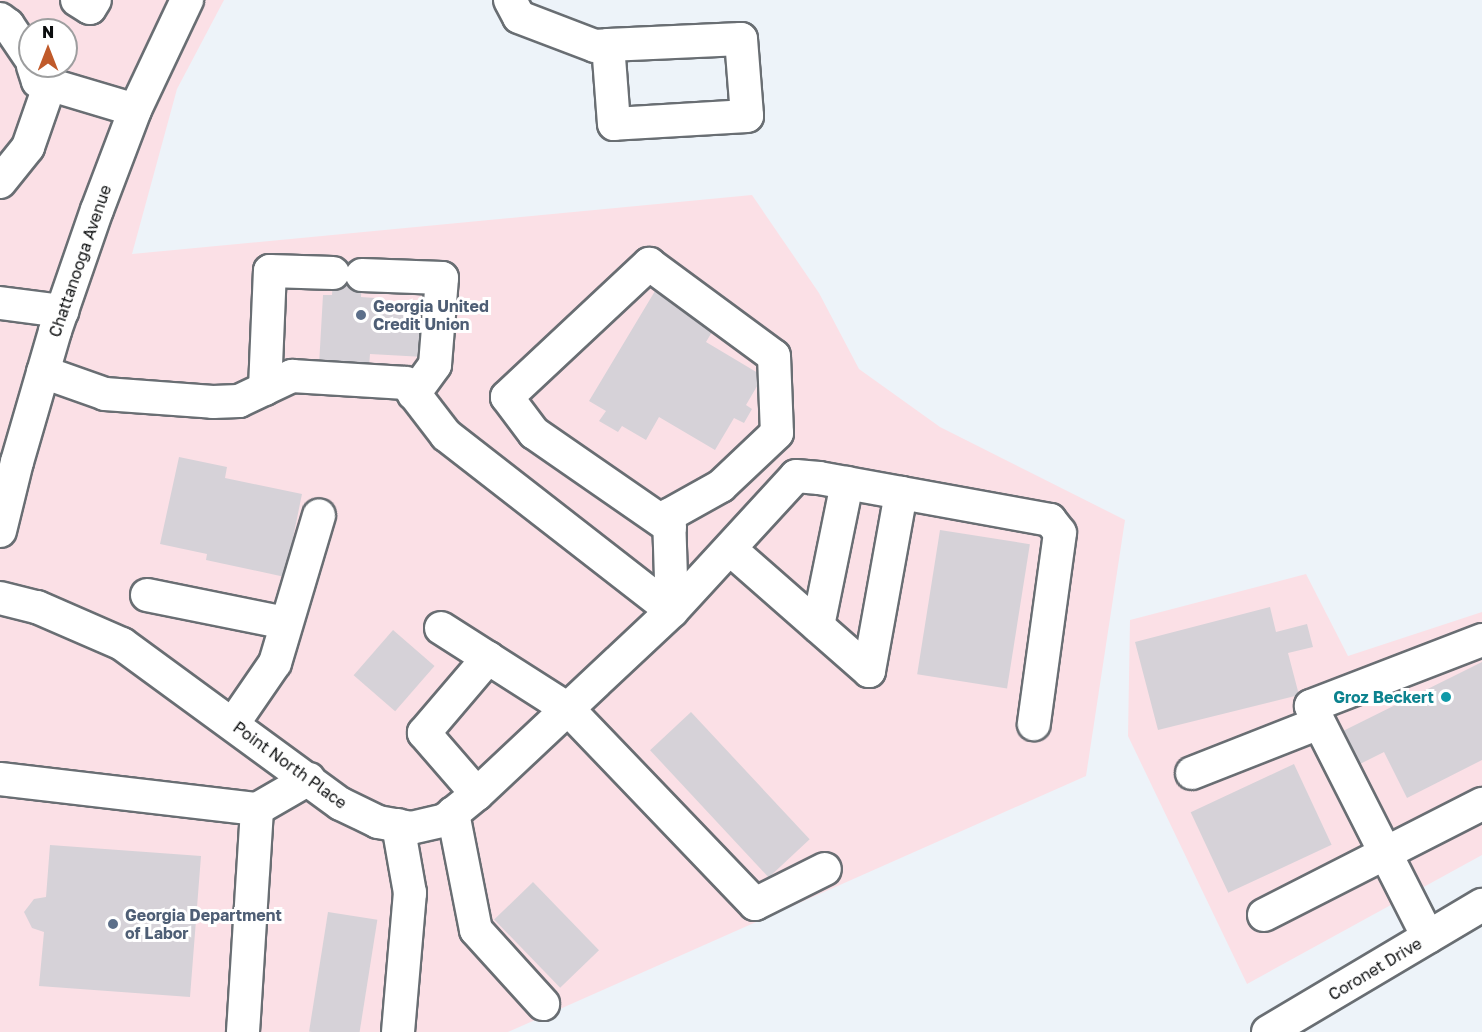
<!DOCTYPE html>
<style>
body{margin:0}
#map{position:relative;width:1482px;height:1032px;overflow:hidden;background:#edf3f9;font-family:"Golos Text",sans-serif}
div>[style]{position:absolute}
[style*='--x']{left:calc(var(--x)*1px);top:calc(var(--y)*1px);width:calc(var(--w)*1px);rotate:calc(var(--a)*1deg)}
.industrial>*{inset:0;background:#fbe0e6}
.building>*{inset:0;background:#d6d2d8;transform-origin:0 0}
.roads{filter:drop-shadow(2px 0 #696e73) drop-shadow(-2px 0 #696e73) drop-shadow(0 2px #696e73) drop-shadow(0 -2px #696e73)}
.minor>*{height:32px;margin:-16px;padding:0 16px;transform-origin:16px;border-radius:16px;background:#fff}
.dots>*{width:16px;height:16px;translate:-50% -50%;box-sizing:border-box;border:3px solid #fff;border-radius:50%}
span{translate:-50% -50%;white-space:nowrap;text-align:center;line-height:1.15;-webkit-text-stroke:6px #fff;paint-order:stroke}
.street-label{font-size:16px;color:#0b0d0e}
.service-label{font-size:16px;color:#4e5e75;font-weight:700}
.left{translate:0 -50%;text-align:left}
.culture-label{font-size:16px;color:#0d838f;font-weight:700}
.right{translate:-100% -50%;text-align:right}
.north{position:absolute;left:18px;top:18px;width:60px;height:60px;box-sizing:border-box;background:#fff;border:2px solid #9d9e9f;border-radius:50%;rotate:0deg;font-size:16px;font-weight:700;line-height:24px;text-align:center;color:#0b0d0e}
.north::after{content:'';display:block;margin:auto;width:21px;height:27px;background:#c05a2a;clip-path:polygon(50% 0,100% 100%,50% 72%,0 100%)}
</style>
<div id="map">
<div class="industrial">
<i style="clip-path:polygon(evenodd,0 0,224px 0,177px 89px,132px 254px,752px 195px,819px 293px,859px 369px,940px 427px,1125px 520px,1086px 776px,508px 1032px,0 1032px,0 0,30px 30px,66px 30px,66px 66px,30px 66px,30px 30px)"></i>
<i style="clip-path:polygon(1306px 574px,1348px 656px,1482px 612px,1482px 855px,1247px 984px,1128px 736px,1130px 620px)"></i>
</div>
<div class="building">
<i style="clip-path:polygon(334px 260px,363px 262px,361px 297px,375px 298px,374px 313px,426px 316px,424px 357px,370px 354px,369px 367px,319px 365px,323px 295px,332px 295px)"></i>
<i style="clip-path:polygon(658px 286px,718px 322px,706px 342px,763px 376px,746px 405px,752px 409px,744px 423px,734px 418px,715px 450px,659px 417px,646px 440px,622px 426px,618px 432px,599px 421px,606px 411px,589px 401px)"></i>
<i style="clip-path:polygon(179px 457px,227px 467px,225px 478px,302px 494px,285px 577px,206px 560px,207px 554px,160px 544px)"></i>
<i style="left:940px;top:530px;width:91px;height:146px;rotate:9deg"></i>
<i style="clip-path:polygon(1270px 607px,1276px 632px,1307px 624px,1313px 647px,1288px 653px,1299px 695px,1158px 730px,1135px 642px)"></i>
<i style="left:393px;top:630px;width:55px;height:60px;rotate:41deg"></i>
<i style="clip-path:polygon(1482px 662px,1482px 760px,1407px 798px,1384px 752px,1356px 766px,1339px 733px)"></i>
<i style="left:691px;top:712px;width:174px;height:56px;rotate:47deg"></i>
<i style="left:1294px;top:764px;width:89px;height:114px;rotate:65deg"></i>
<i style="clip-path:polygon(50px 845px,201px 856px,190px 997px,39px 986px,44px 932px,32px 928px,24px 912px,34px 899px,46px 897px)"></i>
<i style="left:533px;top:882px;width:95px;height:54px;rotate:46deg"></i>
<i style="left:328px;top:912px;width:50px;height:121px;rotate:9deg"></i>
</div>
<div class="roads">
<div class="minor">
<i style="--x:77;--y:0;--w:15;--a:32"></i>
<i style="--x:90;--y:8;--w:9;--a:-58"></i>
<i style="--x:510;--y:0;--w:19;--a:62"></i>
<i style="--x:519;--y:17;--w:81;--a:20.9"></i>
<i style="--x:595;--y:46;--w:13;--a:-4"></i>
<i style="--x:608;--y:45;--w:133;--a:-2.6"></i>
<i style="--x:741;--y:39;--w:77;--a:85.5"></i>
<i style="--x:747;--y:116;--w:133;--a:176.6"></i>
<i style="--x:614;--y:124;--w:79;--a:-94.3"></i>
<i style="--x:0;--y:19;--w:10;--a:37"></i>
<i style="--x:8;--y:25;--w:40;--a:56"></i>
<i style="--x:33;--y:66;--w:16;--a:72"></i>
<i style="--x:38;--y:81;--w:101;--a:16.6"></i>
<i style="--x:0;--y:182;--w:45;--a:-51.3"></i>
<i style="--x:28;--y:147;--w:67;--a:-70.8"></i>
<i style="--x:362;--y:275;--w:80;--a:2.1"></i>
<i style="--x:442;--y:278;--w:87;--a:94.6"></i>
<i style="--x:435;--y:365;--w:36;--a:126"></i>
<i style="--x:0;--y:303;--w:63;--a:7.4"></i>
<i style="--x:43;--y:372;--w:66;--a:19.5"></i>
<i style="--x:105;--y:394;--w:108;--a:4.2"></i>
<i style="--x:213;--y:402;--w:26;--a:-2"></i>
<i style="--x:239;--y:401;--w:59;--a:-25.3"></i>
<i style="--x:292;--y:376;--w:114;--a:3.5"></i>
<i style="--x:406;--y:383;--w:66;--a:52.4"></i>
<i style="--x:446;--y:435;--w:286;--a:37.9"></i>
<i style="--x:265;--y:389;--w:118;--a:-87.6"></i>
<i style="--x:270;--y:271;--w:63;--a:1.8"></i>
<i style="--x:670;--y:527;--w:165;--a:-145.3"></i>
<i style="--x:534;--y:433;--w:45;--a:-126.9"></i>
<i style="--x:507;--y:397;--w:195;--a:-43.1"></i>
<i style="--x:649;--y:264;--w:155;--a:36.4"></i>
<i style="--x:774;--y:356;--w:77;--a:87.8"></i>
<i style="--x:777;--y:433;--w:77;--a:136.6"></i>
<i style="--x:721;--y:486;--w:60;--a:150.9"></i>
<i style="--x:669;--y:515;--w:96;--a:88.2"></i>
<i style="--x:0;--y:531;--w:71;--a:-76.2"></i>
<i style="--x:17;--y:462;--w:136;--a:-73.8"></i>
<i style="--x:55;--y:331;--w:128;--a:-70.9"></i>
<i style="--x:97;--y:210;--w:107;--a:-69.2"></i>
<i style="--x:135;--y:110;--w:122;--a:-64.7"></i>
<i style="--x:730;--y:549;--w:185;--a:41.3"></i>
<i style="--x:869;--y:671;--w:181;--a:-79.8"></i>
<i style="--x:147;--y:595;--w:142;--a:11.4"></i>
<i style="--x:0;--y:598;--w:38;--a:14"></i>
<i style="--x:37;--y:607;--w:93;--a:23.5"></i>
<i style="--x:122;--y:644;--w:271;--a:36.2"></i>
<i style="--x:341;--y:804;--w:41;--a:25.9"></i>
<i style="--x:378;--y:822;--w:34;--a:10"></i>
<i style="--x:411;--y:828;--w:35;--a:-13"></i>
<i style="--x:445;--y:820;--w:41;--a:-39.1"></i>
<i style="--x:477;--y:794;--w:267;--a:-43.2"></i>
<i style="--x:672;--y:611;--w:183;--a:-47.4"></i>
<i style="--x:796;--y:476;--w:23;--a:5"></i>
<i style="--x:819;--y:478;--w:235;--a:10.3"></i>
<i style="--x:1050;--y:520;--w:16;--a:52"></i>
<i style="--x:1060;--y:533;--w:193;--a:97.8"></i>
<i style="--x:818;--y:626;--w:146;--a:-78.5"></i>
<i style="--x:441;--y:628;--w:151;--a:32.5"></i>
<i style="--x:568;--y:709;--w:270;--a:46.2"></i>
<i style="--x:755;--y:904;--w:78;--a:-26.6"></i>
<i style="--x:233;--y:724;--w:74;--a:-55.5"></i>
<i style="--x:275;--y:663;--w:154;--a:-73.4"></i>
<i style="--x:1192;--y:773;--w:136;--a:-21.5"></i>
<i style="--x:0;--y:779;--w:259;--a:6.7"></i>
<i style="--x:257;--y:809;--w:60;--a:-30"></i>
<i style="--x:477;--y:794;--w:81;--a:-131"></i>
<i style="--x:424;--y:733;--w:99;--a:-49.5"></i>
<i style="--x:453;--y:813;--w:119;--a:78.9"></i>
<i style="--x:476;--y:930;--w:100;--a:47.8"></i>
<i style="--x:1264;--y:915;--w:245;--a:-27"></i>
<i style="--x:1428;--y:937;--w:259;--a:-116.9"></i>
<i style="--x:1311;--y:706;--w:183;--a:-21.1"></i>
<i style="--x:243;--y:1032;--w:223;--a:-86.4"></i>
<i style="--x:398;--y:1032;--w:140;--a:-85.1"></i>
<i style="--x:410;--y:893;--w:69;--a:-100"></i>
<i style="--x:1268;--y:1032;--w:249;--a:-30.7"></i>
</div>
</div>
<div class="dots">
<i style="left:361px;top:315px;background:#5c6f8a"></i>
<i style="left:1446px;top:697px;background:#0f9aa8"></i>
<i style="left:113px;top:924px;background:#5c6f8a"></i>
</div>
<div class="street-label">
<span style="left:80px;top:261px;rotate:-71deg">Chattanooga Avenue</span>
<span style="left:290px;top:765px;rotate:36deg">Point North Place</span>
<span style="left:1375px;top:969px;rotate:-31deg">Coronet Drive</span>
</div>
<div class="service-label">
<span class="left" style="left:373px;top:315px">Georgia United<br>Credit Union</span>
<span class="left" style="left:125px;top:924px">Georgia Department<br>of Labor</span>
</div>
<div class="culture-label">
<span class="right" style="left:1434px;top:697px">Groz Beckert</span>
</div>
<div class="north">N</div>
</div>
